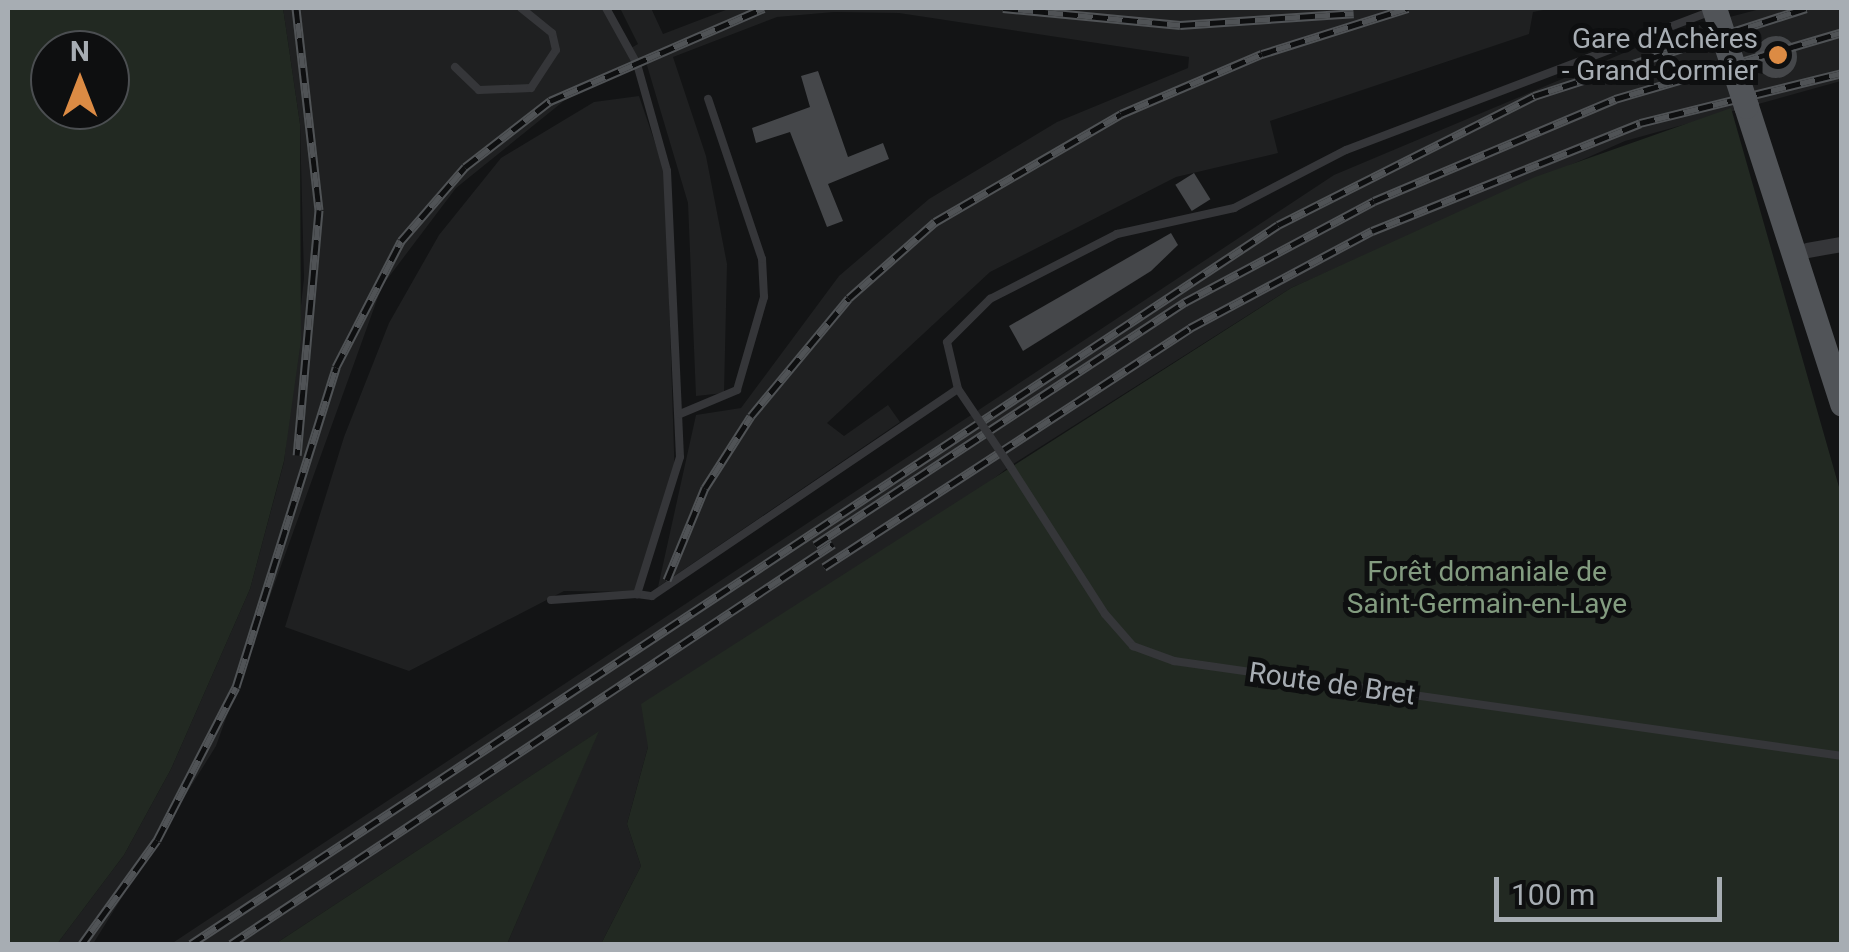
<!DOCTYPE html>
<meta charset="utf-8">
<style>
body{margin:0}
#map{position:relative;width:1849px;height:952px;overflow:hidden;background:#131415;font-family:Roboto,sans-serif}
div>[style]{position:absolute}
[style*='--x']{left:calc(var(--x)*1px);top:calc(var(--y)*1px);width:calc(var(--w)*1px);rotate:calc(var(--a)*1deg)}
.built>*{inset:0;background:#1f2021}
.green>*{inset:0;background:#222922}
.building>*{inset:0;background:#45474a;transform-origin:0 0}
.round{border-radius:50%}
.service>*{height:8px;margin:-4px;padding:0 4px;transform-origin:4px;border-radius:4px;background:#353639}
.minor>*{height:15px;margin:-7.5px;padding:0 7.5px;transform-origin:7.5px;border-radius:7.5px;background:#353639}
.primary>*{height:25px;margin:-12.5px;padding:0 12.5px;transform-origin:12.5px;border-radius:12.5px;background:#515458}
.rail>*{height:9px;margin-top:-4.5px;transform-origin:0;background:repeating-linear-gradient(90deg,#0e0f10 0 15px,#505356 0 30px);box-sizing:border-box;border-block:2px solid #505356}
.service-bridge>*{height:8px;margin:-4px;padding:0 4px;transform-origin:4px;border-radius:4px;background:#353639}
.primary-bridge>*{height:25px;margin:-12.5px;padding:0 12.5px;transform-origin:12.5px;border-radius:12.5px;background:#515458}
.dots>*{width:28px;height:28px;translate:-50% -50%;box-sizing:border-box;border:5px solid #0e0f10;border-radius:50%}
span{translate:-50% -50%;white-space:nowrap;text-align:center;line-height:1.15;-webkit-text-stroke:10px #0e0f10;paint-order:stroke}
.poi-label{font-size:28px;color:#a7adb3}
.right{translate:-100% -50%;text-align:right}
.park-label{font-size:28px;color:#839c80}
.street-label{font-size:28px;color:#a7adb3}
.frame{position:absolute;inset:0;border:10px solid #a7adb3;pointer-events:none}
.north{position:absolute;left:30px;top:30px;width:100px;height:100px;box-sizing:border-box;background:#0e0f10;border:2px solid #4b4e51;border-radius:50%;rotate:0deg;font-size:28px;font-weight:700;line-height:40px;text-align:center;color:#a7adb3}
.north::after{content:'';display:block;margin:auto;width:35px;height:45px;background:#dc8b44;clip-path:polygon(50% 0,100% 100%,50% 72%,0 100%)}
.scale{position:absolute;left:1494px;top:877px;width:228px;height:45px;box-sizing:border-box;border:5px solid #a7adb3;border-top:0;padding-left:12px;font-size:30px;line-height:35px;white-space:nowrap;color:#a7adb3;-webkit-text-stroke:8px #0e0f10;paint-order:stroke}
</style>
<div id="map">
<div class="built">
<i style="clip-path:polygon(283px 8px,606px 8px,631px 48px,638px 44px,620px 8px,651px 8px,663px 34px,731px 8px,1553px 8px,1533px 12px,1529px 34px,1270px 121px,1278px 153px,1176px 177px,990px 272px,827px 423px,844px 436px,888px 405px,900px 422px,658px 587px,696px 415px,741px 408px,839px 276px,929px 199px,1057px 122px,1188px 68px,1189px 57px,899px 13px,834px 12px,777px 17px,673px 57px,706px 156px,727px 264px,724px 393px,696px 396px,688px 203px,646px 62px,565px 100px,456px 188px,382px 286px,216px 746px,93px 944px,57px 944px,124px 855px,171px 769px,250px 589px,284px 462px,304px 278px,300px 124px)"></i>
<i style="clip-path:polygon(1764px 8px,1841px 8px,1841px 81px,1625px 141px,1291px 288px,1010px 466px,648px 747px,627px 824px,641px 866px,601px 944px,507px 944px,598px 732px,275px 944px,171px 944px,1334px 175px,1676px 31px)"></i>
<i style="clip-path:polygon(639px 96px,665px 172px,675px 482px,635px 592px,564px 591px,409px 671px,285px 627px,344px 437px,389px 323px,439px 235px,501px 158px,594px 102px)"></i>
</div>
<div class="green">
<i style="clip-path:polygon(evenodd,8px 8px,283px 8px,300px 124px,301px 340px,284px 461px,250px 589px,171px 769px,124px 855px,57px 944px,8px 944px,8px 8px,50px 50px,110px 50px,110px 110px,50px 110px,50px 50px)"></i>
<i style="clip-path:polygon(1731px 108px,1841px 494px,1841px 944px,601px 944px,641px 866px,627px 824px,648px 747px,641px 704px,1291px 288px,1535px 177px)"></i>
<i style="clip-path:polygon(599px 731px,507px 944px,275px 944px)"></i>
</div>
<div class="building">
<i class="round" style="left:1755px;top:36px;width:42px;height:42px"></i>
<i style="clip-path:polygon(818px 71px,848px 157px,883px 143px,889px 159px,828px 184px,843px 221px,827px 227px,790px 132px,756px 143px,752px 128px,810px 107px,801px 76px)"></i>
<i style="left:1194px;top:173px;width:31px;height:22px;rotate:58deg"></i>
<i style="clip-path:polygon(1171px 233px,1178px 245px,1151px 271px,1023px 351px,1009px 326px)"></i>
</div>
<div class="service">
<i style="--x:606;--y:8;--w:64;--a:61"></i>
<i style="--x:637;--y:64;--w:111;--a:74.3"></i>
<i style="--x:667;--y:171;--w:286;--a:87.4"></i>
<i style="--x:680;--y:457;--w:144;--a:107.4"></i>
<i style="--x:637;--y:594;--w:15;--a:8"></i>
<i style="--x:652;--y:596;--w:369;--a:-34.1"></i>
<i style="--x:958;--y:389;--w:48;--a:-103.2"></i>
<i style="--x:947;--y:342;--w:61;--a:-45"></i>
<i style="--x:990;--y:299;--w:143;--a:-27.1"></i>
<i style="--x:1117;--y:234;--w:120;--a:-12.5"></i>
<i style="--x:1234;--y:208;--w:126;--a:-27.4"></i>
<i style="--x:1346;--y:150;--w:389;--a:-20.8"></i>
<i style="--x:455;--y:67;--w:33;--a:44"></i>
<i style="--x:479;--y:90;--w:52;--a:-2.2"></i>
<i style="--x:531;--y:88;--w:45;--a:-56.7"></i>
<i style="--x:556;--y:50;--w:17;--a:-103"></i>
<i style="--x:552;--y:33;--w:40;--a:-141"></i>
<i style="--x:680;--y:414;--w:62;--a:-22.8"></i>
<i style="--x:737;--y:390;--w:97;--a:-73.8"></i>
<i style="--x:764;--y:297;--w:38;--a:-93"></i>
<i style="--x:762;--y:259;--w:169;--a:-108.6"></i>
<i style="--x:1010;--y:466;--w:176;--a:57.3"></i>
<i style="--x:1105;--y:614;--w:43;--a:48.8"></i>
<i style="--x:1133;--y:646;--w:44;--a:20.1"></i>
<i style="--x:1174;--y:661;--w:675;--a:8.09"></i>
<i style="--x:551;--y:600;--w:86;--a:-4"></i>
</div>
<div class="minor">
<i style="--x:1807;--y:250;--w:36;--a:-10"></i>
</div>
<div class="primary">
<i style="--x:1746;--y:106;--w:313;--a:72.1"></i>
</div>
<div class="rail">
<i style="--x:296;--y:8;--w:203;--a:83.5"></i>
<i style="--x:319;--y:210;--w:246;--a:95.1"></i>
<i style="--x:1003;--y:8;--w:178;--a:5.5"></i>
<i style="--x:1180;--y:25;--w:174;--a:-3.9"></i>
<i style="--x:815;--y:545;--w:443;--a:-33.3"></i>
<i style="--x:1185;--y:302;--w:214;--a:-28.1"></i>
<i style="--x:1374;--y:201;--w:262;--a:-22.9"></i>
<i style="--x:1615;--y:99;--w:237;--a:-16.4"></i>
<i style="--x:824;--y:567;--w:437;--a:-33.1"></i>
<i style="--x:1190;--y:328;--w:206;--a:-28.1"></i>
<i style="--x:1372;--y:231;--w:289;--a:-21.9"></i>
<i style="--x:1640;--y:123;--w:208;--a:-13.9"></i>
<i style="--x:667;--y:580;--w:100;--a:-67.6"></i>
<i style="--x:705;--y:488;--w:85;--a:-57.4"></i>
<i style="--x:751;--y:416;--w:153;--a:-50.3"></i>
<i style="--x:849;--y:298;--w:115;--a:-41.5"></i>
<i style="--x:935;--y:222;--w:215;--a:-30.1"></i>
<i style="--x:1121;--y:114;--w:153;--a:-23.1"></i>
<i style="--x:1262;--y:54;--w:153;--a:-17.5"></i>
<i style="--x:82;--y:944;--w:128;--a:-54.2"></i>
<i style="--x:157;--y:840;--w:172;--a:-62.7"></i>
<i style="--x:236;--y:687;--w:335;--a:-72.6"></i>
<i style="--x:336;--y:367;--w:142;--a:-62.7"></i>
<i style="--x:401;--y:241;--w:98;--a:-49.1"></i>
<i style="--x:465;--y:167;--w:108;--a:-37.8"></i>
<i style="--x:550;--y:101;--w:233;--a:-23.5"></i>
<i style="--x:191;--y:944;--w:1303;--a:-33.48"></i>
<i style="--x:1278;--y:225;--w:287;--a:-26.7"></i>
<i style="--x:1534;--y:96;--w:286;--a:-17.9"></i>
<i style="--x:231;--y:944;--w:723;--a:-33.6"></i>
</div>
<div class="service-bridge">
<i style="--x:958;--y:389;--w:93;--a:56"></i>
</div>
<div class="primary-bridge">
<i style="--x:1714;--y:8;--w:103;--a:71.9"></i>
</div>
<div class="dots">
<i style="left:1778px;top:55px;background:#dc8b44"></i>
</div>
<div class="poi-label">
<span class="right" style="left:1758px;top:55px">Gare d'Achères<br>- Grand-Cormier</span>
</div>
<div class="park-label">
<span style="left:1487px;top:588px">Forêt domaniale de<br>Saint-Germain-en-Laye</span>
</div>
<div class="street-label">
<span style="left:1332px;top:684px;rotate:8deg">Route de Bret</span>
</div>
<div class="frame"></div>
<div class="north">N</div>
<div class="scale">100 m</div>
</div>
